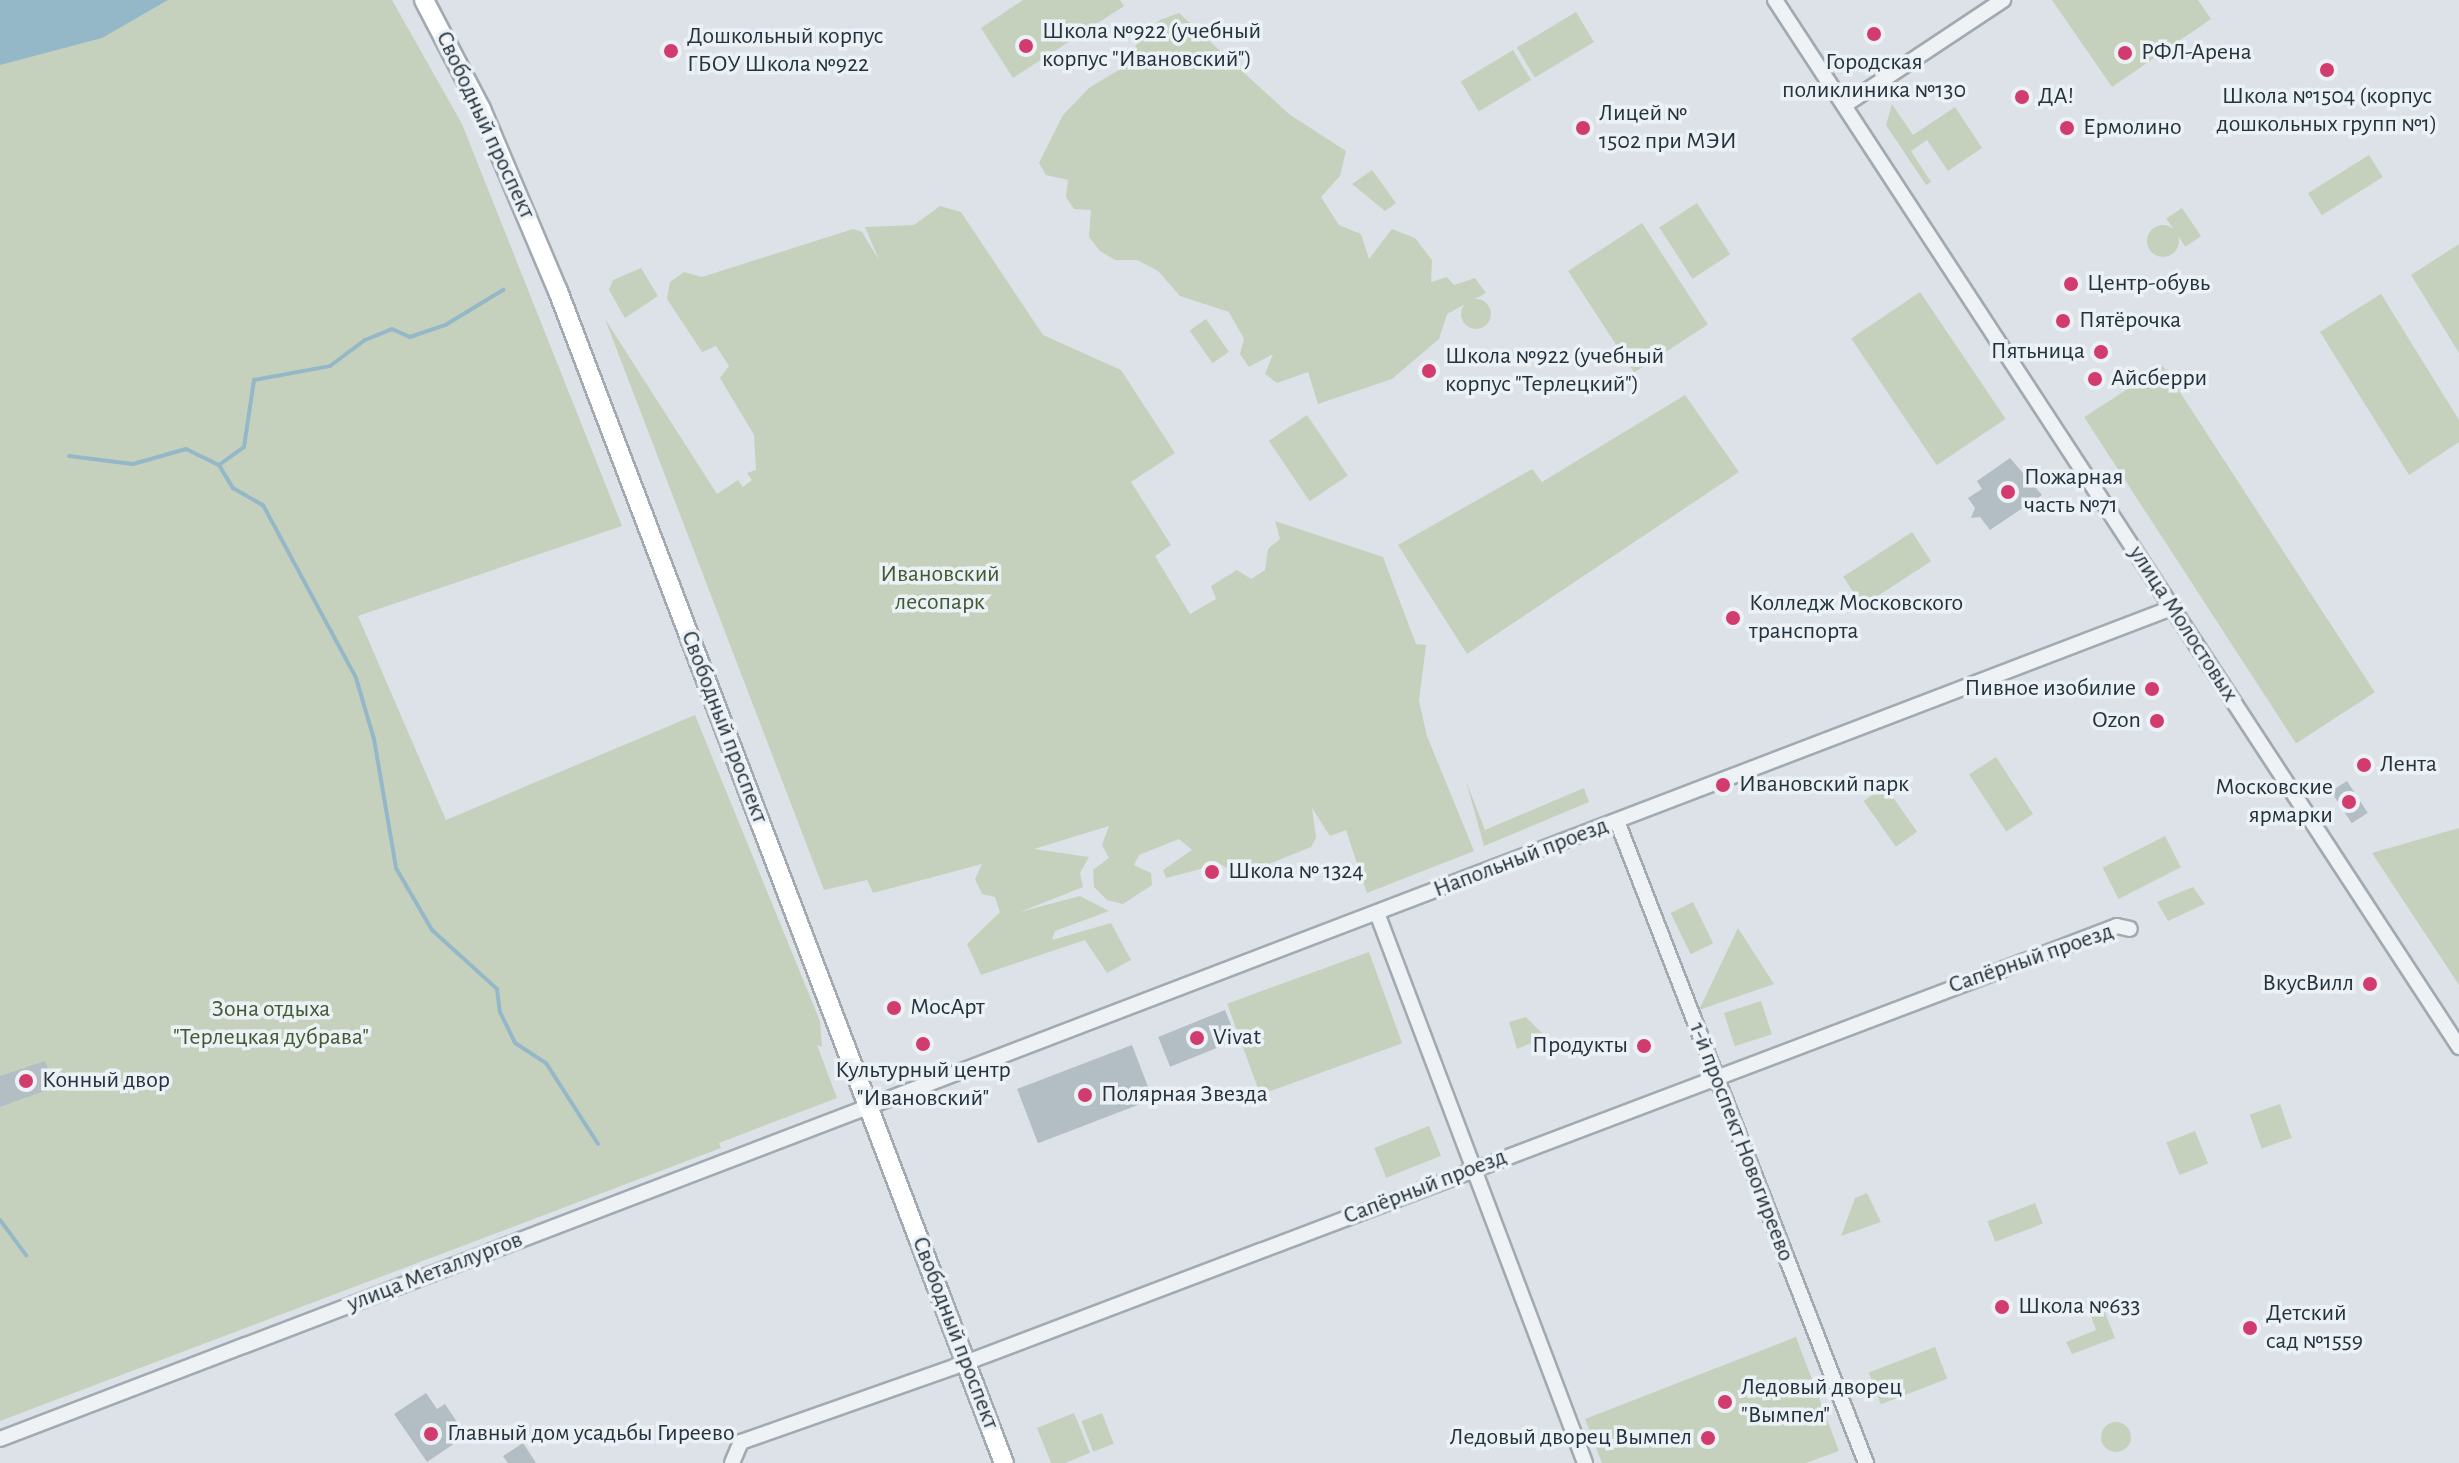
<!DOCTYPE html>
<meta charset="utf-8">
<style>
body{margin:0}
#map{position:relative;width:2459px;height:1463px;overflow:hidden;background:#dce2e7;font-family:"Alegreya Sans",sans-serif}
div>[style]{position:absolute}
[style*='--x']{left:calc(var(--x)*1px);top:calc(var(--y)*1px);width:calc(var(--w)*1px);rotate:calc(var(--a)*1deg)}
.green>*{inset:0;background:#c6d1bd;transform-origin:0 0}
.round{border-radius:50%}
.water>*{inset:0;background:#95b8c9}
.stream>*{height:4px;margin:-2px;padding:0 2px;transform-origin:2px;border-radius:2px;background:#95b8c9}
.building>*{inset:0;background:#b3bdc4;transform-origin:0 0}
.roads{filter:drop-shadow(2px 0 #a1aab1) drop-shadow(-2px 0 #a1aab1) drop-shadow(0 2px #a1aab1) drop-shadow(0 -2px #a1aab1)}
.minor>*{height:14px;margin:-7px;padding:0 7px;transform-origin:7px;border-radius:7px;background:#eff2f5}
.major>*{height:18px;margin:-9px;padding:0 9px;transform-origin:9px;border-radius:9px;background:#fff}
.dots>*{width:22px;height:22px;translate:-50% -50%;box-sizing:border-box;border:4px solid #ebf1f5;border-radius:50%}
span{translate:-50% -50%;white-space:nowrap;text-align:center;line-height:1.15;-webkit-text-stroke:7px #ebf1f5;paint-order:stroke}
.poi-label{font-size:24px;color:#25333e}
.left{translate:0 -50%;text-align:left}
.right{translate:-100% -50%;text-align:right}
.street-label{font-size:24px;color:#25333e}
.park-label{font-size:24px;color:#415a32}
</style>
<div id="map">
<div class="green">
<i style="clip-path:polygon(0 0,392px 0,462px 124px,622px 526px,358px 616px,446px 820px,695px 715px,820px 1021px,822px 1047px,817px 1045px,837px 1098px,719px 1143px,721px 1148px,0 1421px)"></i>
<i style="clip-path:polygon(1023px 0,1120px 0,1124px 6px,1013px 78px,981px 28px)"></i>
<i style="clip-path:polygon(2052px 0,2198px 0,2211px 19px,2112px 87px)"></i>
<i style="left:1576px;top:12px;width:35px;height:69px;rotate:59deg"></i>
<i style="clip-path:polygon(1179px 13px,1289px 114px,1346px 151px,1340px 176px,1321px 197px,1339px 225px,1361px 234px,1369px 259px,1392px 229px,1415px 238px,1432px 260px,1431px 282px,1447px 277px,1454px 285px,1475px 278px,1486px 293px,1447px 314px,1439px 339px,1392px 379px,1318px 404px,1308px 372px,1277px 383px,1265px 374px,1273px 354px,1249px 367px,1240px 354px,1244px 339px,1229px 312px,1180px 296px,1158px 271px,1137px 260px,1115px 260px,1100px 251px,1089px 237px,1091px 210px,1074px 209px,1066px 197px,1068px 180px,1046px 175px,1039px 163px,1063px 115px,1089px 88px,1127px 65px,1138px 41px,1160px 20px)"></i>
<i style="left:1513px;top:50px;width:35px;height:61px;rotate:59deg"></i>
<i style="clip-path:polygon(1892px 104px,1913px 135px,1955px 107px,1982px 148px,1948px 171px,1927px 140px,1911px 151px,1931px 182px,1926px 185px,1886px 125px)"></i>
<i style="left:2369px;top:155px;width:26px;height:72px;rotate:58deg"></i>
<i style="clip-path:polygon(1372px 170px,1396px 203px,1385px 211px,1352px 184px)"></i>
<i style="left:1697px;top:203px;width:61px;height:45px;rotate:57deg"></i>
<i style="clip-path:polygon(940px 206px,961px 212px,1043px 335px,1121px 370px,1175px 453px,1131px 482px,1171px 545px,1155px 556px,1190px 614px,1216px 599px,1211px 586px,1237px 570px,1251px 579px,1265px 570px,1268px 549px,1280px 539px,1275px 521px,1383px 557px,1416px 644px,1426px 645px,1419px 701px,1427px 736px,1474px 851px,1367px 893px,1346px 830px,1330px 836px,1312px 808px,1316px 838px,1311px 847px,1261px 867px,1236px 873px,1220px 864px,1166px 878px,1163px 870px,1192px 850px,1179px 839px,1139px 855px,1134px 865px,1151px 873px,1152px 885px,1123px 904px,1107px 900px,1094px 887px,1093px 870px,1109px 858px,1102px 845px,1109px 826px,1034px 849px,1089px 857px,1080px 873px,1083px 887px,1020px 912px,1080px 896px,1109px 911px,1055px 931px,1052px 940px,1111px 923px,1131px 960px,1107px 973px,1085px 940px,981px 975px,967px 944px,1000px 912px,995px 897px,982px 894px,975px 879px,982px 864px,873px 893px,867px 880px,824px 890px,605px 319px,717px 494px,738px 480px,743px 487px,752px 480px,747px 473px,756px 470px,754px 435px,720px 378px,729px 366px,716px 346px,702px 352px,667px 299px,670px 282px,684px 272px,702px 277px,853px 229px,862px 232px,879px 260px,865px 227px,914px 225px)"></i>
<i style="left:2182px;top:208px;width:34px;height:19px;rotate:56deg"></i>
<i style="left:1642px;top:223px;width:121px;height:88px;rotate:57deg"></i>
<i class="round" style="left:2147px;top:225px;width:32px;height:32px"></i>
<i style="clip-path:polygon(2459px 244px,2459px 353px,2411px 275px)"></i>
<i style="clip-path:polygon(641px 268px,658px 296px,625px 318px,609px 290px,613px 280px)"></i>
<i style="left:1920px;top:292px;width:153px;height:83px;rotate:56deg"></i>
<i style="clip-path:polygon(2381px 294px,2459px 420px,2459px 442px,2409px 475px,2320px 332px)"></i>
<i class="round" style="left:1461px;top:299px;width:30px;height:30px"></i>
<i style="left:1206px;top:319px;width:40px;height:20px;rotate:55deg"></i>
<i style="left:2163px;top:366px;width:389px;height:94px;rotate:57deg"></i>
<i style="clip-path:polygon(1685px 395px,1739px 472px,1467px 654px,1398px 545px,1532px 469px,1542px 482px)"></i>
<i style="left:1307px;top:415px;width:73px;height:46px;rotate:56deg"></i>
<i style="left:1912px;top:532px;width:35px;height:82px;rotate:57deg"></i>
<i style="left:1996px;top:757px;width:68px;height:32px;rotate:57deg"></i>
<i style="clip-path:polygon(1466px 781px,1485px 830px,1584px 788px,1589px 802px,1484px 846px)"></i>
<i style="left:1885px;top:786px;width:56px;height:26px;rotate:55deg"></i>
<i style="clip-path:polygon(2459px 828px,2459px 985px,2372px 853px)"></i>
<i style="left:2165px;top:836px;width:35px;height:70px;rotate:63deg"></i>
<i style="clip-path:polygon(2193px 887px,2205px 904px,2168px 921px,2157px 902px)"></i>
<i style="left:1693px;top:902px;width:46px;height:25px;rotate:64deg"></i>
<i style="clip-path:polygon(1738px 928px,1774px 984px,1699px 1010px)"></i>
<i style="left:1369px;top:952px;width:97px;height:151px;rotate:70deg"></i>
<i style="left:1761px;top:1001px;width:35px;height:39px;rotate:72deg"></i>
<i style="clip-path:polygon(1526px 1017px,1546px 1037px,1517px 1049px,1509px 1022px)"></i>
<i style="left:2280px;top:1104px;width:36px;height:32px;rotate:71deg"></i>
<i style="left:1429px;top:1126px;width:32px;height:59px;rotate:68deg"></i>
<i style="left:2195px;top:1131px;width:35px;height:31px;rotate:68deg"></i>
<i style="clip-path:polygon(1867px 1193px,1881px 1222px,1841px 1236px,1855px 1198px)"></i>
<i style="left:2035px;top:1203px;width:22px;height:51px;rotate:69deg"></i>
<i style="clip-path:polygon(2104px 1310px,2115px 1338px,2072px 1354px,2066px 1342px,2096px 1330px,2091px 1316px)"></i>
<i style="clip-path:polygon(1796px 1337px,1839px 1451px,1806px 1463px,1602px 1463px,1585px 1419px)"></i>
<i style="left:1935px;top:1347px;width:34px;height:71px;rotate:69deg"></i>
<i style="left:1074px;top:1413px;width:43px;height:40px;rotate:68deg"></i>
<i style="left:1102px;top:1413px;width:33px;height:22px;rotate:69deg"></i>
<i class="round" style="left:2101px;top:1422px;width:30px;height:30px"></i>
</div>
<div class="water">
<i style="clip-path:polygon(0 0,168px 0,102px 38px,0 65px)"></i>
</div>
<div class="stream">
<i style="--x:69;--y:456;--w:64;--a:7.1"></i>
<i style="--x:133;--y:464;--w:55;--a:-15.8"></i>
<i style="--x:186;--y:449;--w:37;--a:26"></i>
<i style="--x:219;--y:465;--w:31;--a:-36"></i>
<i style="--x:244;--y:447;--w:68;--a:-81.5"></i>
<i style="--x:254;--y:380;--w:77;--a:-10.4"></i>
<i style="--x:330;--y:366;--w:44;--a:-36.6"></i>
<i style="--x:365;--y:340;--w:29;--a:-22"></i>
<i style="--x:392;--y:329;--w:20;--a:24"></i>
<i style="--x:410;--y:337;--w:39;--a:-19"></i>
<i style="--x:447;--y:324;--w:66;--a:-31.3"></i>
<i style="--x:219;--y:465;--w:27;--a:59"></i>
<i style="--x:233;--y:488;--w:34;--a:30"></i>
<i style="--x:263;--y:505;--w:196;--a:61.7"></i>
<i style="--x:356;--y:678;--w:64;--a:73.6"></i>
<i style="--x:374;--y:739;--w:131;--a:80.3"></i>
<i style="--x:396;--y:868;--w:72;--a:59.9"></i>
<i style="--x:432;--y:930;--w:88;--a:42.2"></i>
<i style="--x:497;--y:989;--w:23;--a:83"></i>
<i style="--x:500;--y:1012;--w:34;--a:64"></i>
<i style="--x:515;--y:1043;--w:37;--a:33"></i>
<i style="--x:546;--y:1063;--w:96;--a:57.3"></i>
<i style="--x:0;--y:1220;--w:44;--a:53.4"></i>
</div>
<div class="building">
<i style="clip-path:polygon(2010px 458px,2042px 495px,1990px 530px,1980px 517px,1971px 518px,1975px 508px,1968px 498px,1982px 489px,1977px 481px)"></i>
<i style="left:2347px;top:781px;width:38px;height:19px;rotate:57deg"></i>
<i style="left:1225px;top:1010px;width:32px;height:72px;rotate:68deg"></i>
<i style="left:1132px;top:1045px;width:58px;height:123px;rotate:69deg"></i>
<i style="clip-path:polygon(45px 1061px,55px 1087px,0 1107px,0 1076px)"></i>
<i style="clip-path:polygon(426px 1393px,437px 1409px,445px 1404px,457px 1422px,449px 1427px,458px 1441px,427px 1462px,394px 1414px)"></i>
<i style="clip-path:polygon(523px 1443px,536px 1463px,508px 1463px,503px 1456px)"></i>
</div>
<div class="roads">
<div class="minor">
<i style="--x:1775;--y:0;--w:1251;--a:56.84"></i>
<i style="--x:1845;--y:105;--w:190;--a:-33.6"></i>
<i style="--x:1617;--y:821;--w:689;--a:68.8"></i>
<i style="--x:1377;--y:913;--w:588;--a:69.28"></i>
<i style="--x:0;--y:1439;--w:2326;--a:-20.94"></i>
<i style="--x:732;--y:1463;--w:23;--a:-67"></i>
<i style="--x:741;--y:1442;--w:238;--a:-19.4"></i>
<i style="--x:965;--y:1363;--w:1232;--a:-20.77"></i>
<i style="--x:2117;--y:926;--w:13;--a:13"></i>
</div>
<div class="major">
<i style="--x:424;--y:0;--w:123;--a:62.4"></i>
<i style="--x:481;--y:109;--w:198;--a:67.1"></i>
<i style="--x:558;--y:291;--w:1254;--a:69.17"></i>
</div>
</div>
<div class="dots">
<i style="left:1874px;top:34px;background:#d23b6e"></i>
<i style="left:1026px;top:46px;background:#d23b6e"></i>
<i style="left:671px;top:51px;background:#d23b6e"></i>
<i style="left:2125px;top:53px;background:#d23b6e"></i>
<i style="left:2327px;top:70px;background:#d23b6e"></i>
<i style="left:2022px;top:97px;background:#d23b6e"></i>
<i style="left:1583px;top:128px;background:#d23b6e"></i>
<i style="left:2067px;top:128px;background:#d23b6e"></i>
<i style="left:2071px;top:284px;background:#d23b6e"></i>
<i style="left:2063px;top:321px;background:#d23b6e"></i>
<i style="left:2101px;top:352px;background:#d23b6e"></i>
<i style="left:1429px;top:371px;background:#d23b6e"></i>
<i style="left:2095px;top:379px;background:#d23b6e"></i>
<i style="left:2008px;top:492px;background:#d23b6e"></i>
<i style="left:1733px;top:618px;background:#d23b6e"></i>
<i style="left:2152px;top:689px;background:#d23b6e"></i>
<i style="left:2157px;top:721px;background:#d23b6e"></i>
<i style="left:2364px;top:765px;background:#d23b6e"></i>
<i style="left:1723px;top:785px;background:#d23b6e"></i>
<i style="left:2349px;top:802px;background:#d23b6e"></i>
<i style="left:1212px;top:872px;background:#d23b6e"></i>
<i style="left:2370px;top:984px;background:#d23b6e"></i>
<i style="left:894px;top:1008px;background:#d23b6e"></i>
<i style="left:1197px;top:1038px;background:#d23b6e"></i>
<i style="left:923px;top:1044px;background:#d23b6e"></i>
<i style="left:1644px;top:1046px;background:#d23b6e"></i>
<i style="left:26px;top:1081px;background:#d23b6e"></i>
<i style="left:1085px;top:1095px;background:#d23b6e"></i>
<i style="left:2002px;top:1307px;background:#d23b6e"></i>
<i style="left:2250px;top:1328px;background:#d23b6e"></i>
<i style="left:1725px;top:1402px;background:#d23b6e"></i>
<i style="left:431px;top:1434px;background:#d23b6e"></i>
<i style="left:1708px;top:1438px;background:#d23b6e"></i>
</div>
<div class="poi-label">
<span class="left" style="left:1042px;top:46px">Школа №922 (учебный<br>корпус "Ивановский")</span>
<span class="left" style="left:687px;top:51px">Дошкольный корпус<br>ГБОУ Школа №922</span>
<span class="left" style="left:2141px;top:53px">РФЛ-Арена</span>
<span style="left:1874px;top:77px">Городская<br>поликлиника №130</span>
<span class="left" style="left:2038px;top:97px">ДА!</span>
<span style="left:2327px;top:111px">Школа №1504 (корпус<br>дошкольных групп №1)</span>
<span class="left" style="left:1599px;top:128px">Лицей №<br>1502 при МЭИ</span>
<span class="left" style="left:2083px;top:128px">Ермолино</span>
<span class="left" style="left:2087px;top:284px">Центр-обувь</span>
<span class="left" style="left:2079px;top:321px">Пятёрочка</span>
<span class="right" style="left:2085px;top:352px">Пятьница</span>
<span class="left" style="left:1445px;top:371px">Школа №922 (учебный<br>корпус "Терлецкий")</span>
<span class="left" style="left:2111px;top:379px">Айсберри</span>
<span class="left" style="left:2024px;top:492px">Пожарная<br>часть №71</span>
<span class="left" style="left:1749px;top:618px">Колледж Московского<br>транспорта</span>
<span class="right" style="left:2136px;top:689px">Пивное изобилие</span>
<span class="right" style="left:2141px;top:721px">Ozon</span>
<span class="left" style="left:2380px;top:765px">Лента</span>
<span class="left" style="left:1739px;top:785px">Ивановский парк</span>
<span class="right" style="left:2333px;top:802px">Московские<br>ярмарки</span>
<span class="left" style="left:1228px;top:872px">Школа № 1324</span>
<span class="right" style="left:2354px;top:984px">ВкусВилл</span>
<span class="left" style="left:910px;top:1008px">МосАрт</span>
<span class="left" style="left:1213px;top:1038px">Vivat</span>
<span class="right" style="left:1628px;top:1046px">Продукты</span>
<span style="left:923px;top:1085px">Культурный центр<br>"Ивановский"</span>
<span class="left" style="left:42px;top:1081px">Конный двор</span>
<span class="left" style="left:1101px;top:1095px">Полярная Звезда</span>
<span class="left" style="left:2018px;top:1307px">Школа №633</span>
<span class="left" style="left:2266px;top:1328px">Детский<br>сад №1559</span>
<span class="left" style="left:1741px;top:1402px">Ледовый дворец<br>"Вымпел"</span>
<span class="left" style="left:447px;top:1434px">Главный дом усадьбы Гиреево</span>
<span class="right" style="left:1692px;top:1438px">Ледовый дворец Вымпел</span>
</div>
<div class="street-label">
<span style="left:485px;top:125px;rotate:65deg">Свободный проспект</span>
<span style="left:2183px;top:624px;rotate:57deg">улица Молостовых</span>
<span style="left:724px;top:727px;rotate:69deg">Свободный проспект</span>
<span style="left:1521px;top:858px;rotate:-21deg">Напольный проезд</span>
<span style="left:2031px;top:959px;rotate:-19deg">Сапёрный проезд</span>
<span style="left:1741px;top:1142px;rotate:69deg">1-й проспект Новогиреево</span>
<span style="left:1425px;top:1187px;rotate:-21deg">Сапёрный проезд</span>
<span style="left:435px;top:1272px;rotate:-21deg">улица Металлургов</span>
<span style="left:955px;top:1333px;rotate:69deg">Свободный проспект</span>
</div>
<div class="park-label">
<span style="left:940px;top:589px">Ивановский<br>лесопарк</span>
<span style="left:271px;top:1024px">Зона отдыха<br>"Терлецкая дубрава"</span>
</div>
</div>
